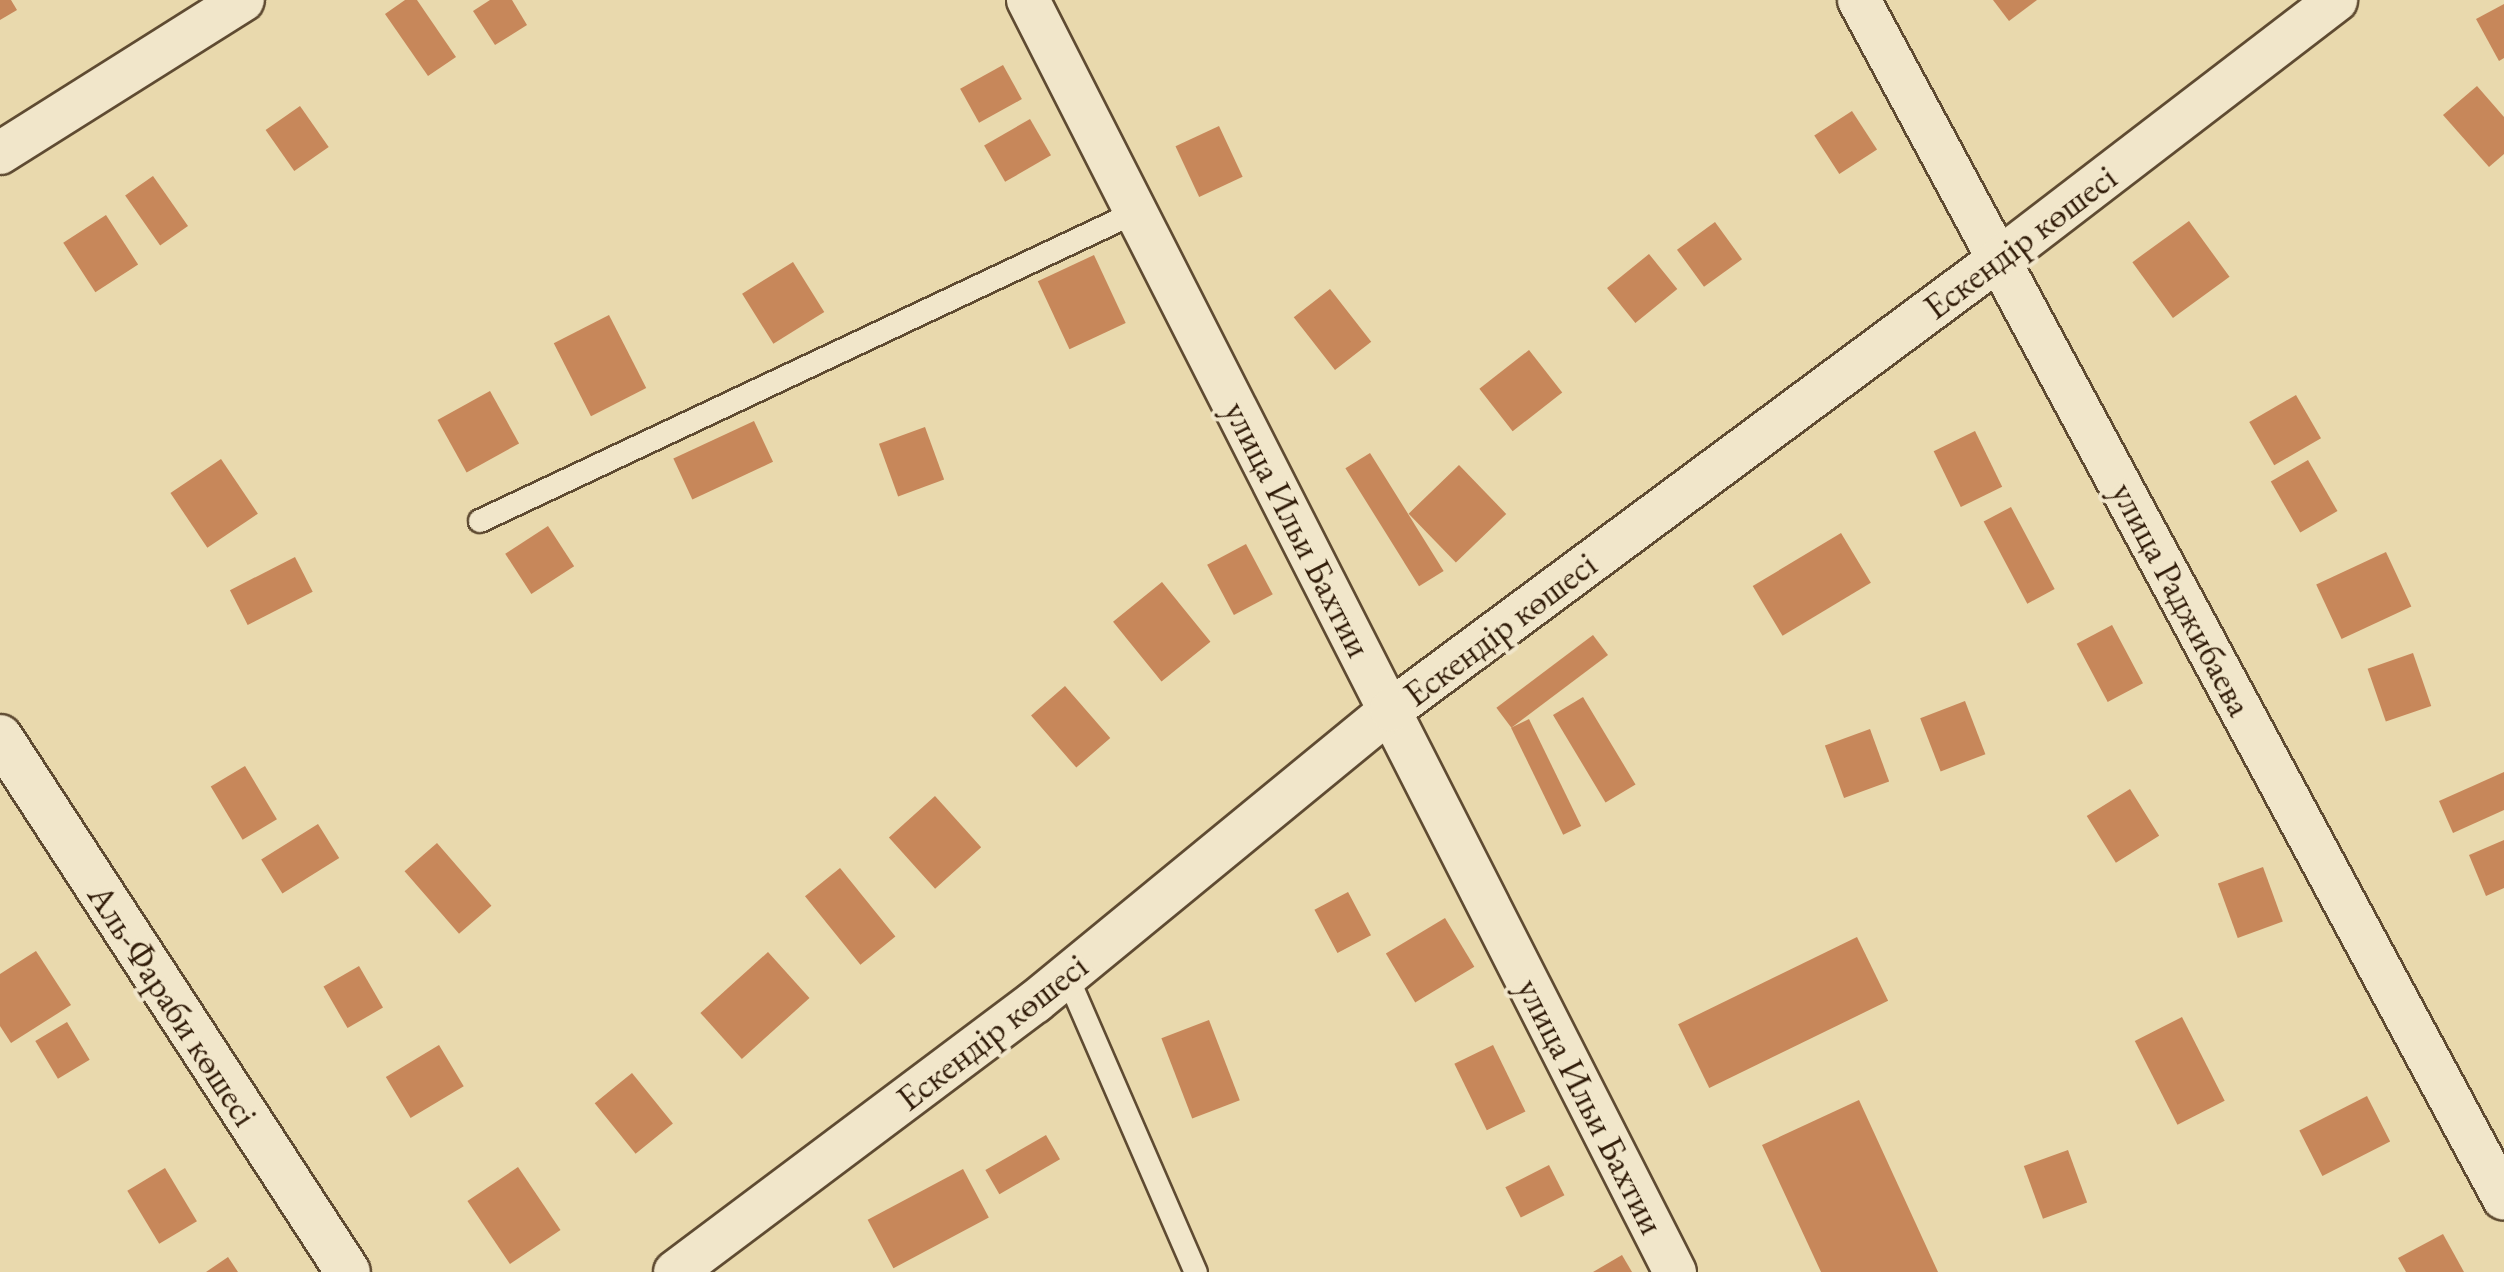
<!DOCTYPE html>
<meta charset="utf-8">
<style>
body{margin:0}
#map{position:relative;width:2504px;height:1272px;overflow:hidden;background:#e9d9ad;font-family:"EB Garamond",serif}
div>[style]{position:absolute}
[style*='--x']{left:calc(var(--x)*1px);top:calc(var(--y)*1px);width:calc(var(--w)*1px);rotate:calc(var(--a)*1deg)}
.building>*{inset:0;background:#c7875a;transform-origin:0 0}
.roads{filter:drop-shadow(2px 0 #5f4b32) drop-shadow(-2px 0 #5f4b32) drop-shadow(0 2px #5f4b32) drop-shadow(0 -2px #5f4b32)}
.lane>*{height:22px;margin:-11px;padding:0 11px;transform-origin:11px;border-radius:11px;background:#f1e6ca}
.street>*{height:42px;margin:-21px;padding:0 21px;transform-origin:21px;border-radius:21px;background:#f1e6ca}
.secondary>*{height:44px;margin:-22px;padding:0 22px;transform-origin:22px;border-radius:22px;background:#f1e6ca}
span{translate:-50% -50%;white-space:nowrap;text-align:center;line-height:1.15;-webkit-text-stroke:8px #f1e6ca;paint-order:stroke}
.street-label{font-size:36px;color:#311c09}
</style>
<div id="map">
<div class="building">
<i style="clip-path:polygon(0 0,11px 0,17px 10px,0 20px)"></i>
<i style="clip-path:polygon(405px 0,417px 0,456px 57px,428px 76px,385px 14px)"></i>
<i style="clip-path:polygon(490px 0,512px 0,527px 25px,495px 45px,473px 11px)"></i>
<i style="clip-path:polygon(1993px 0,2037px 0,2009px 21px)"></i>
<i style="clip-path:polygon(2504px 4px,2504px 58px,2499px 61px,2476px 19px)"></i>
<i style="left:1003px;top:65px;width:39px;height:49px;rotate:61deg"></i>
<i style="clip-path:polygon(2477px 86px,2504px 117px,2504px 154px,2489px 167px,2443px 115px)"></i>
<i style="left:300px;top:106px;width:50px;height:42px;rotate:55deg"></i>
<i style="left:1852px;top:111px;width:46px;height:45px;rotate:57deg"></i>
<i style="left:1030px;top:119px;width:42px;height:53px;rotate:60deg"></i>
<i style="left:1219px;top:126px;width:56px;height:48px;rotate:65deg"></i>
<i style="left:153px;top:176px;width:61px;height:34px;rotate:55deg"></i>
<i style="left:106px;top:215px;width:59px;height:51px;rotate:57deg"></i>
<i style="left:2189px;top:221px;width:69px;height:70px;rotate:54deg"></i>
<i style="left:1715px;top:222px;width:46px;height:47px;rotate:54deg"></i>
<i style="left:1649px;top:254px;width:45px;height:54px;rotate:51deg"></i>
<i style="left:1094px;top:255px;width:75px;height:62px;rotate:65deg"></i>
<i style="left:793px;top:262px;width:59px;height:60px;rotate:58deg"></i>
<i style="left:1330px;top:289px;width:67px;height:46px;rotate:52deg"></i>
<i style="left:609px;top:315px;width:82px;height:62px;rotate:63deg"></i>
<i style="left:1529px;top:350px;width:54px;height:63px;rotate:52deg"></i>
<i style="left:490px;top:391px;width:60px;height:60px;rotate:61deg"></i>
<i style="left:2296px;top:395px;width:50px;height:54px;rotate:60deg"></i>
<i style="left:754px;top:421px;width:45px;height:89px;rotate:65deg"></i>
<i style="left:925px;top:427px;width:56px;height:49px;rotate:70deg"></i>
<i style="left:1975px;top:431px;width:62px;height:46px;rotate:64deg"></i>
<i style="left:1370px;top:453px;width:139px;height:29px;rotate:58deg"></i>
<i style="left:221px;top:459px;width:66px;height:61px;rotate:56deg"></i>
<i style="left:2308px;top:460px;width:59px;height:43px;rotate:60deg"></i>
<i style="left:1459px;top:465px;width:68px;height:70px;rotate:46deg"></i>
<i style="left:2011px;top:507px;width:93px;height:31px;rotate:62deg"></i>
<i style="left:548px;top:526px;width:48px;height:51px;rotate:57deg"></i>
<i style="left:1841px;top:533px;width:58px;height:103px;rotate:59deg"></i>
<i style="left:1246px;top:544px;width:57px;height:44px;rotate:62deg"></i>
<i style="left:2386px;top:552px;width:60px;height:77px;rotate:65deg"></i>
<i style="left:295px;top:557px;width:39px;height:73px;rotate:63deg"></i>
<i style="left:1162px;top:582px;width:77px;height:63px;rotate:51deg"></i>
<i style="left:2112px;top:625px;width:66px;height:40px;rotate:62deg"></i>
<i style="left:1593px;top:635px;width:25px;height:121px;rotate:53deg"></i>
<i style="left:2413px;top:653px;width:56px;height:48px;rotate:71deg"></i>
<i style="left:1065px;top:686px;width:69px;height:45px;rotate:49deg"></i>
<i style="left:1583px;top:697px;width:102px;height:35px;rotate:59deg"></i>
<i style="left:1965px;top:701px;width:57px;height:48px;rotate:69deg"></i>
<i style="left:1529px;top:719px;width:119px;height:20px;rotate:64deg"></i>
<i style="left:1870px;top:729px;width:56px;height:48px;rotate:70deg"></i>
<i style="left:245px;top:766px;width:62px;height:40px;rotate:59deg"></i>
<i style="clip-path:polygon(2504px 772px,2504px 810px,2453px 833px,2439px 801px)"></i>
<i style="left:2130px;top:789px;width:55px;height:51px;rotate:58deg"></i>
<i style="left:935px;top:796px;width:69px;height:62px;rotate:48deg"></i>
<i style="left:318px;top:824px;width:40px;height:67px;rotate:58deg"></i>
<i style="clip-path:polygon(2504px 840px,2504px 888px,2486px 896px,2469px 855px)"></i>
<i style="left:437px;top:843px;width:83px;height:43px;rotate:49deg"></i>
<i style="left:2263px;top:867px;width:58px;height:48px;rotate:70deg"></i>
<i style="left:840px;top:868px;width:88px;height:45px;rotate:51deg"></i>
<i style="left:1348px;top:892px;width:49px;height:38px;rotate:62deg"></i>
<i style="left:1445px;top:918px;width:57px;height:69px;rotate:59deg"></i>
<i style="left:1857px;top:937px;width:71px;height:199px;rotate:64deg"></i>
<i style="clip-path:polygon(36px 951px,71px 1005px,11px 1043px,0 1026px,0 974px)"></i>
<i style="left:768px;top:952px;width:62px;height:91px;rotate:48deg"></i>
<i style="left:359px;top:966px;width:48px;height:41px;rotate:60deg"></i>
<i style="left:2182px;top:1017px;width:94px;height:53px;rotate:63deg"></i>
<i style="left:1209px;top:1020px;width:86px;height:51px;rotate:69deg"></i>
<i style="left:67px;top:1022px;width:44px;height:37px;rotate:59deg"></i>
<i style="left:439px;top:1045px;width:48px;height:62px;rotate:59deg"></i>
<i style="left:1493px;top:1045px;width:74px;height:43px;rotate:64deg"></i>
<i style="left:632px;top:1073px;width:65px;height:48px;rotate:51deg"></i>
<i style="left:2367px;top:1096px;width:51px;height:76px;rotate:63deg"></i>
<i style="clip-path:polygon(1859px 1100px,1938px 1272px,1821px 1272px,1762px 1145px)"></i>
<i style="left:1046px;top:1135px;width:28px;height:70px;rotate:60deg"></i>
<i style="left:2068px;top:1150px;width:56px;height:47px;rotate:70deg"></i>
<i style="left:1549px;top:1165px;width:34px;height:49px;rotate:63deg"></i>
<i style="left:518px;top:1167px;width:76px;height:61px;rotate:56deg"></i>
<i style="left:165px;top:1168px;width:62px;height:44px;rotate:59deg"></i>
<i style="left:963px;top:1169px;width:55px;height:108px;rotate:62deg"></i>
<i style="clip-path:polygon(2443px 1234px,2464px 1272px,2406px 1272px,2398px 1258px)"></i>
<i style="clip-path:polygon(1622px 1255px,1632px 1272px,1593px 1272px)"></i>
<i style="clip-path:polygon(228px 1257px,238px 1272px,206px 1272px)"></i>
</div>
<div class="roads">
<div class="lane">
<i style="--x:480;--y:521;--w:725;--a:-25.22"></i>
<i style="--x:1067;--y:976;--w:323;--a:66.5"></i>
</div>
<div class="street">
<i style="--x:1028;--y:0;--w:1427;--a:63.04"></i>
<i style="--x:1859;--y:0;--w:1361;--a:61.72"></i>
<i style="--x:0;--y:153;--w:287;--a:-32.2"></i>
<i style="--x:675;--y:1272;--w:450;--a:-36.9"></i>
<i style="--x:1035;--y:1002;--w:460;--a:-39.4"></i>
<i style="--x:1391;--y:710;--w:757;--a:-36.57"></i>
<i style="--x:1999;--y:259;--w:425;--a:-37.5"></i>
</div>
<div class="secondary">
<i style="--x:0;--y:737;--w:638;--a:56.96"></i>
</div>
</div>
<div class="street-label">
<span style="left:2020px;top:242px;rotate:-37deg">Ескендір көшесі</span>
<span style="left:1298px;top:529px;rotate:63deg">улица Ильи Бахтии</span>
<span style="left:2182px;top:599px;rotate:62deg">улица Раджибаева</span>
<span style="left:1500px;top:629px;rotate:-37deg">Ескендір көшесі</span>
<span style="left:173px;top:1005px;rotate:57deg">Аль-Фараби көшесі</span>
<span style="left:992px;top:1032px;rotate:-38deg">Ескендір көшесі</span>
<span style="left:1591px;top:1106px;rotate:63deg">улица Ильи Бахтии</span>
</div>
</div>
